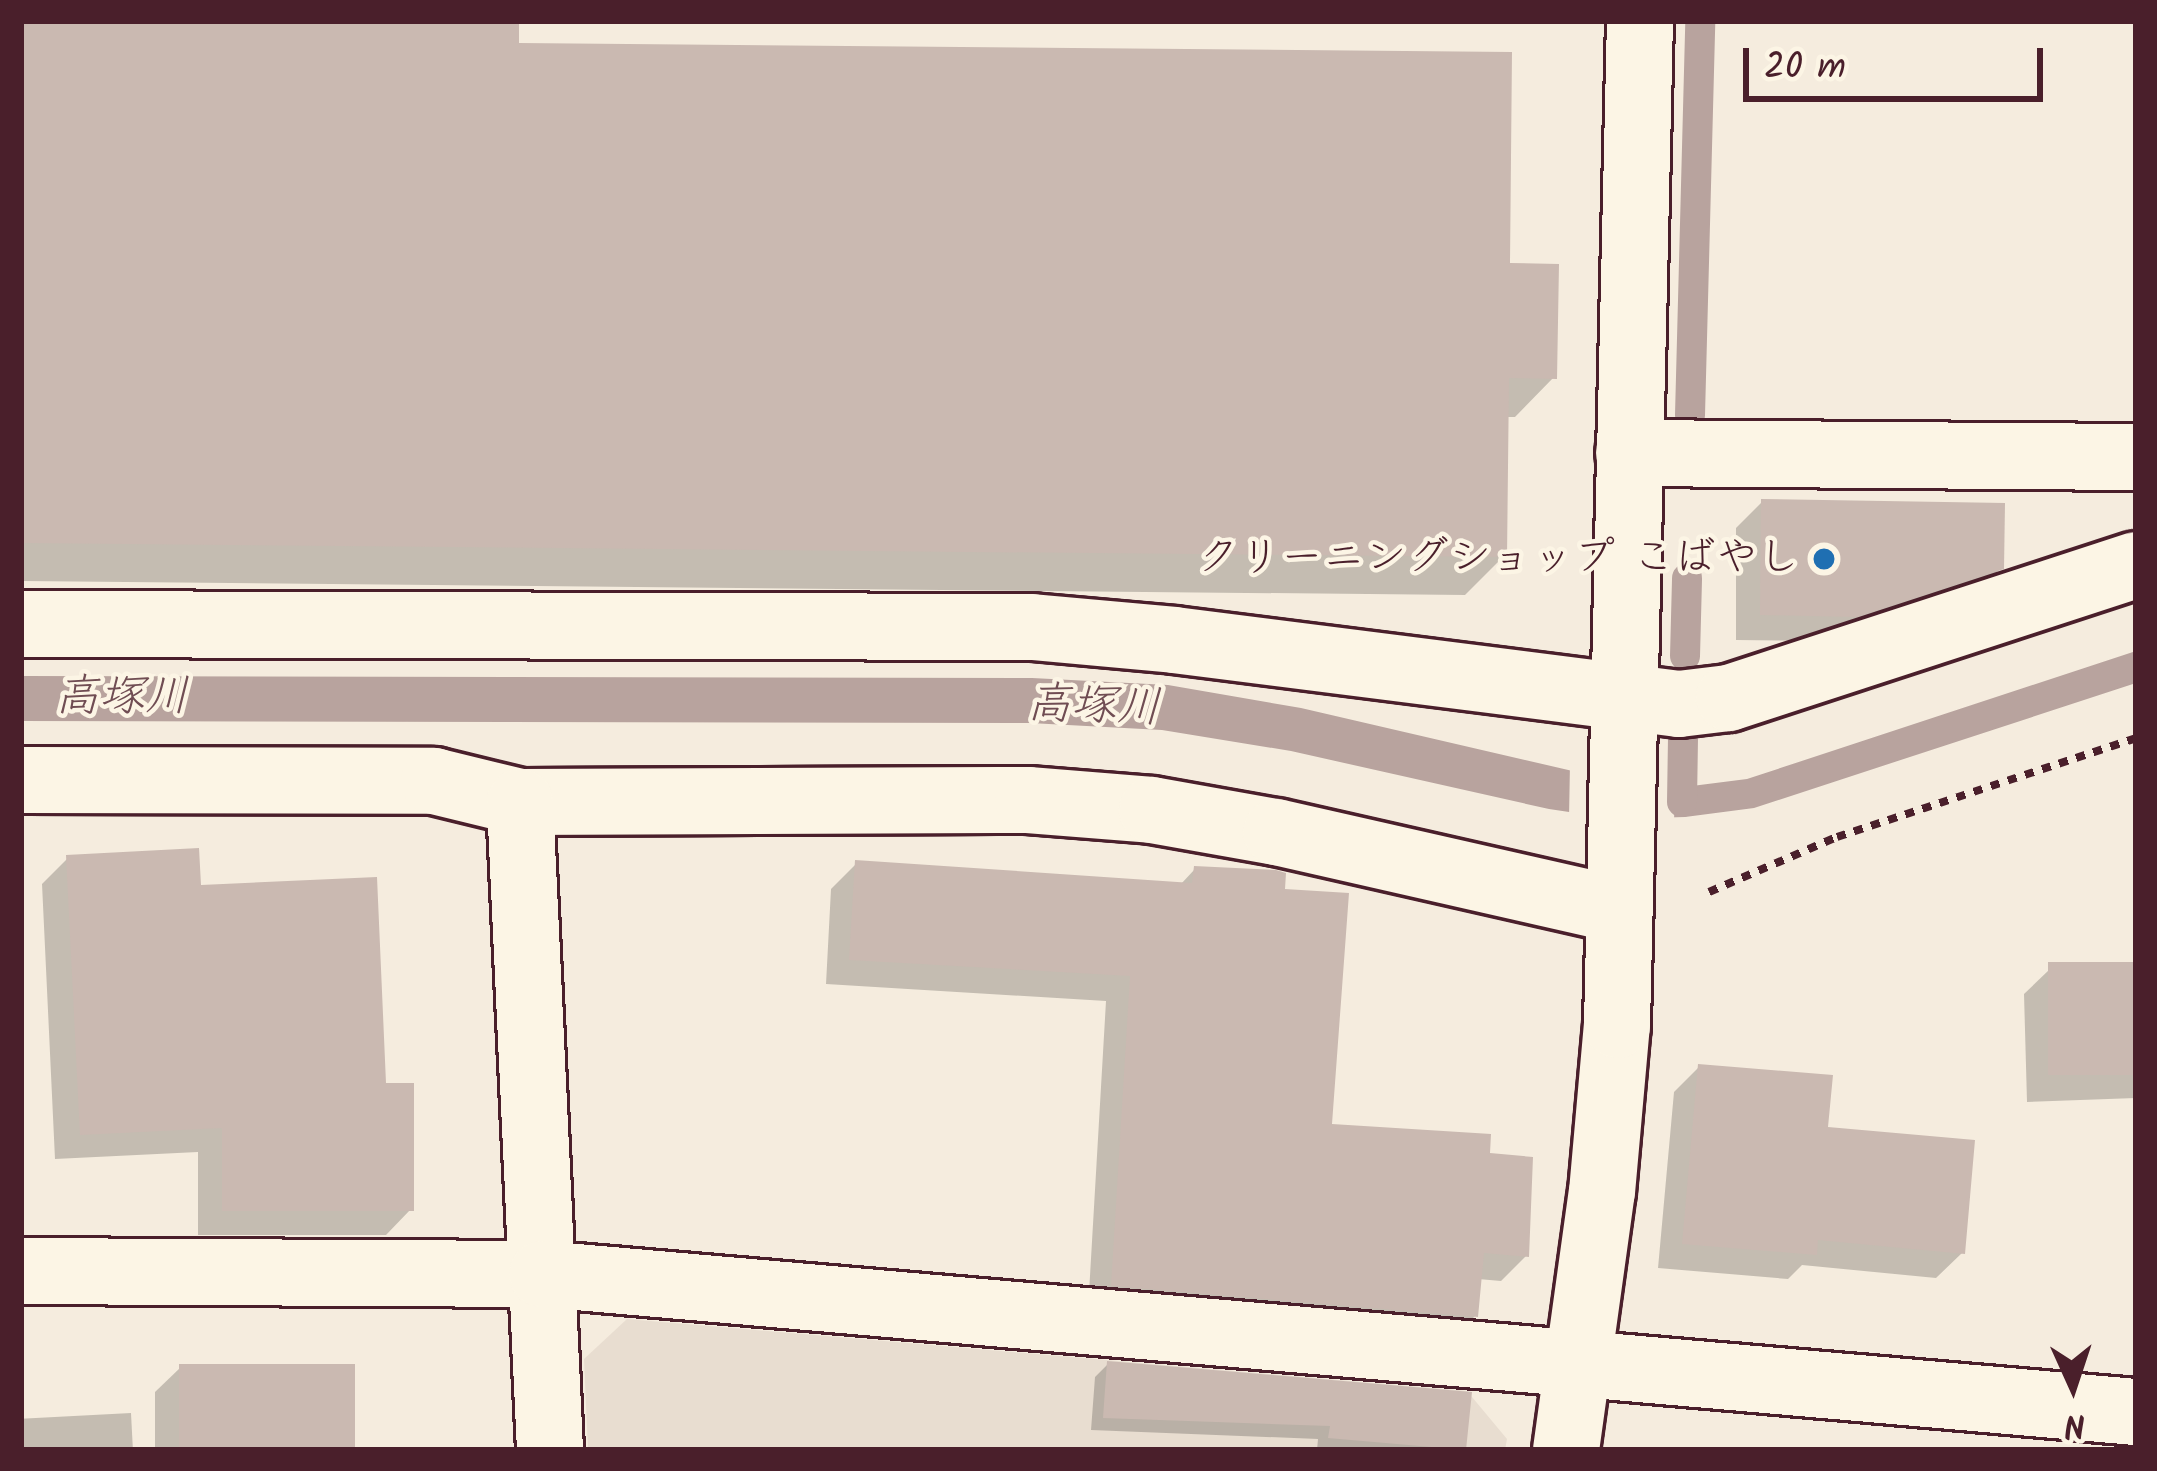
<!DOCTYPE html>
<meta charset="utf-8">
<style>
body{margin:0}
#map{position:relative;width:2157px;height:1471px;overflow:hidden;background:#f5ecde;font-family:Kalam,"Klee One",sans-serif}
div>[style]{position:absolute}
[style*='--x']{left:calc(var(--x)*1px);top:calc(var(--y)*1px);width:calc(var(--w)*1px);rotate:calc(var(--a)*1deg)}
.built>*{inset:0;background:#e8ddd0}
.water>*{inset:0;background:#b8a39e}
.pier>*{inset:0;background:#f5ecde}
.shadow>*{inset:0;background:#0003;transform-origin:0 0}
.stream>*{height:30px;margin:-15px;padding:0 15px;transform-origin:15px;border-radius:15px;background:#b8a39e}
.building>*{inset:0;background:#cab9b1;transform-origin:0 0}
.path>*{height:8px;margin-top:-4px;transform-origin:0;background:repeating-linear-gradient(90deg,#4a1f2b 0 9px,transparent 0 18px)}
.roads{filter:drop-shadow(3px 0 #4a1f2b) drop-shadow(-3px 0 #4a1f2b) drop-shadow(0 3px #4a1f2b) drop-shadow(0 -3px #4a1f2b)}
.minor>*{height:66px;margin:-33px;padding:0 33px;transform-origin:33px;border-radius:33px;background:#fcf5e5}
.tertiary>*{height:66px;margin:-33px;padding:0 33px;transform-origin:33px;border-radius:33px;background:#fcf5e5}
.dots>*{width:33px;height:33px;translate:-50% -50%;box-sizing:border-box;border:6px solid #fcf5e5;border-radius:50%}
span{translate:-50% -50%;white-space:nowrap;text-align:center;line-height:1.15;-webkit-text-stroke:9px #fcf5e5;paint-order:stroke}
.poi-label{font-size:42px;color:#4a1f2b}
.right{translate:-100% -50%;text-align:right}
.water-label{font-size:45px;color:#704d53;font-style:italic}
.frame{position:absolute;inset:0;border:24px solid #4a1f2b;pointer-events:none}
.north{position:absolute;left:2013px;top:1327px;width:120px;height:120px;-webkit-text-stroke:9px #fcf5e5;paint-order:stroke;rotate:177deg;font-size:33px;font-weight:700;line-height:48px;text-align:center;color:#4a1f2b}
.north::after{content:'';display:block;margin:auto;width:42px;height:54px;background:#4a1f2b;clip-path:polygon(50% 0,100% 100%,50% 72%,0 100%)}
.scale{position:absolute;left:1743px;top:48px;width:300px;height:54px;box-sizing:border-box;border:6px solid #4a1f2b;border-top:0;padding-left:15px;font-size:36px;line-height:42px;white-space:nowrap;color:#4a1f2b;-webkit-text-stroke:9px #fcf5e5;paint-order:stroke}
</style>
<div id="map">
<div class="built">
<i style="clip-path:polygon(627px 1319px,1467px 1391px,1507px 1439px,1505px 1450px,588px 1450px,584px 1359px)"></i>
</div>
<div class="water">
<i style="clip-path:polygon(2136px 651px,2136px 683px,1754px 808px,1685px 817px,1616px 819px,1549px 809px,1291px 751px,1162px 730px,1030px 723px,21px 721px,21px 676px,1032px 678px,1168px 685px,1301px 708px,1620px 782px,1684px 787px,1747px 779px)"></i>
</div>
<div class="pier">
<i style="clip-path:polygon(1570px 763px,1621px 776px,1675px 780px,1674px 823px,1615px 825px,1569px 818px)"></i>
</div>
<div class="shadow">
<i style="clip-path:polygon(21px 21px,516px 21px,516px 46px,1507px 266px,1554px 377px,1515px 417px,1505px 417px,1504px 556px,1465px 595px,21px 581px)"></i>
<i style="clip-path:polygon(1762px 502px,2001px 568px,1975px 593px,1829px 641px,1736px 640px,1736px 528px)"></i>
<i style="clip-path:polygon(68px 858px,198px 888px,411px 1209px,386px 1235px,198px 1235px,198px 1152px,55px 1159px,42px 884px)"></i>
<i style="clip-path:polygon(856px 864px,1180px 885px,1195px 869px,1281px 892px,1329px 1127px,1486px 1155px,1526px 1256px,1501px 1281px,1478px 1279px,1475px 1316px,1450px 1341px,1088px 1310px,1106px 1001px,826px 984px,831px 889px)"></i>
<i style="clip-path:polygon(2136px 965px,2136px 1098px,2027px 1102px,2024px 994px,2050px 969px)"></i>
<i style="clip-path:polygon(1699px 1067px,1962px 1253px,1936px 1278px,1802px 1265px,1788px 1279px,1658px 1268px,1674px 1092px)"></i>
<i style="clip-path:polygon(1108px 1364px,1468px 1395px,1463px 1450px,1317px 1450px,1318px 1439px,1091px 1430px,1095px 1377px)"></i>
<i style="clip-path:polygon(181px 1367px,351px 1450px,155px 1450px,155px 1392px)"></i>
<i style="left:131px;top:1413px;width:37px;height:110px;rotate:87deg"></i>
</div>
<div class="stream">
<i style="--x:1690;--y:415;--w:394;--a:-88.5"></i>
<i style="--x:1685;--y:656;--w:78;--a:-88.5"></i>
<i style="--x:1682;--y:802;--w:63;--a:-89.1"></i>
</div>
<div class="building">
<i style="clip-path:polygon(21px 21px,519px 21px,519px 43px,1512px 52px,1510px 263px,1559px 264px,1557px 379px,1509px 378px,1507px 557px,21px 543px)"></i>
<i style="clip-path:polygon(1761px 499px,2005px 503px,2004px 569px,1857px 617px,1760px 615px)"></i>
<i style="clip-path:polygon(199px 848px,201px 885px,377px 877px,386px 1083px,414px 1083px,414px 1211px,222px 1211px,222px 1128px,80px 1135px,66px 855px)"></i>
<i style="clip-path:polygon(855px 860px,1192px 883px,1194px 866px,1276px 870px,1286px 873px,1285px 889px,1349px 893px,1332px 1124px,1491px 1134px,1490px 1153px,1533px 1157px,1529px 1257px,1484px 1253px,1478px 1317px,1111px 1286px,1130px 976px,849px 960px)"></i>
<i style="left:2136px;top:962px;width:113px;height:88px;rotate:90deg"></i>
<i style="clip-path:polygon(1698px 1064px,1833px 1075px,1828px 1127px,1975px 1140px,1965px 1254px,1818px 1240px,1817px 1255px,1682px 1244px)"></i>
<i style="clip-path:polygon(1107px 1361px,1472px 1392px,1466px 1450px,1328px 1438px,1330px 1426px,1103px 1418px)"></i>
<i style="left:179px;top:1364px;width:176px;height:86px"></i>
</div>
<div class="path">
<i style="--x:1709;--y:892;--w:139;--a:-23.3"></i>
<i style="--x:1837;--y:837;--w:315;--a:-18.3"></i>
</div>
<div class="roads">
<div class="minor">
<i style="--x:1629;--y:453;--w:507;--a:0.45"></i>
<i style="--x:21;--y:624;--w:1011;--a:0.17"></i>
<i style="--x:1032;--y:627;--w:143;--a:5.2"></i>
<i style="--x:1174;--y:640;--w:509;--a:7.22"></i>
<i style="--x:1679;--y:704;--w:50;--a:-6.8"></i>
<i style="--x:1729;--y:698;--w:428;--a:-18.1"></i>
<i style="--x:21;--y:780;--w:413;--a:0.1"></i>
<i style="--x:434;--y:781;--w:89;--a:13.7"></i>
<i style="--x:520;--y:802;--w:508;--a:-0.23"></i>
<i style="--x:1028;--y:800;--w:124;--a:4.6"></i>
<i style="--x:1152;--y:810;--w:126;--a:10.1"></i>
<i style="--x:1276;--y:832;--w:352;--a:12.8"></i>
<i style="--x:520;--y:802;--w:649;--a:87.35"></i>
<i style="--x:21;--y:1271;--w:521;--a:0.33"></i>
<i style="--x:542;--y:1274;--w:1600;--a:4.95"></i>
</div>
<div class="tertiary">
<i style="--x:1566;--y:1450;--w:260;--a:-82.1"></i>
<i style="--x:1602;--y:1192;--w:168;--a:-84.9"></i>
<i style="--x:1617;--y:1025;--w:1004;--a:-88.69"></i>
</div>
</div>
<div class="dots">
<i style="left:1824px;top:559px;background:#1f6fb2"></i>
</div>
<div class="poi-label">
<span class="right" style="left:1800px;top:559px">クリーニングショップ こばやし</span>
</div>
<div class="water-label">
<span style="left:122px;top:699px">高塚川</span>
<span style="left:1094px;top:708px;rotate:2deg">高塚川</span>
</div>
<div class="frame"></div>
<div class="north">N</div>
<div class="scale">20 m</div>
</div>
